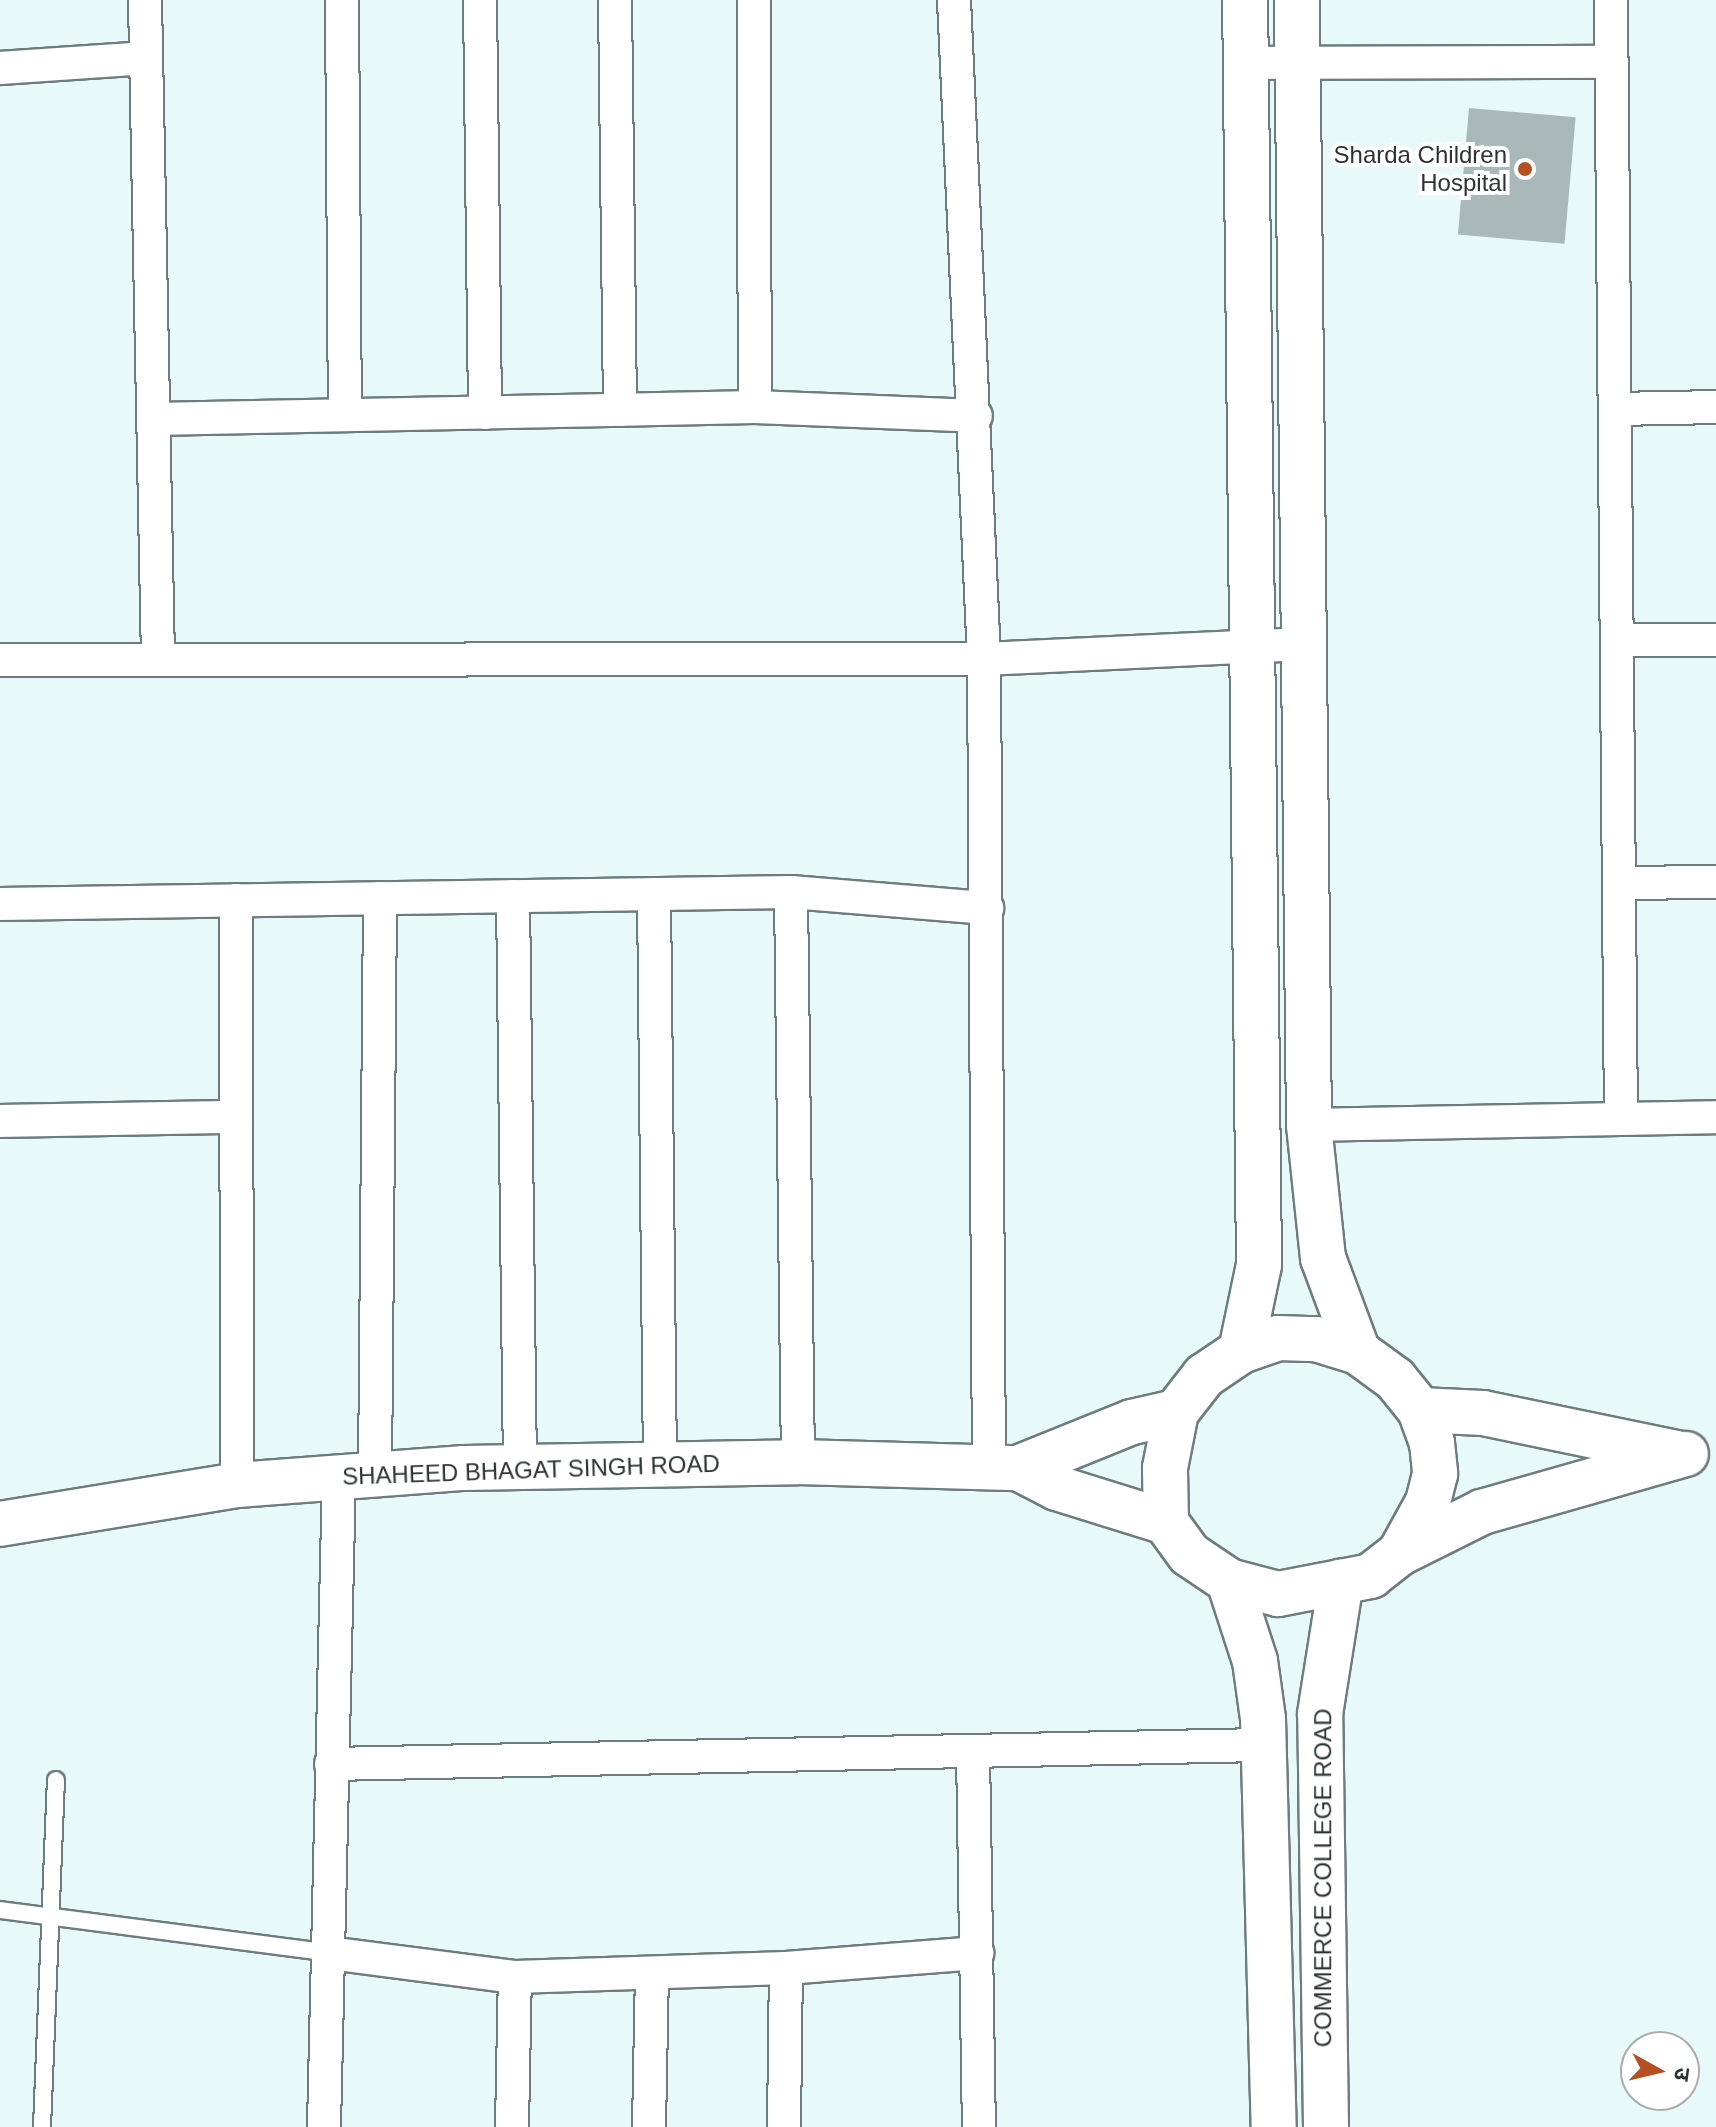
<!DOCTYPE html>
<meta charset="utf-8">
<style>
body{margin:0}
#map{position:relative;width:1716px;height:2127px;overflow:hidden;background:#e8f9f9;font-family:Arial,"Noto Sans Devanagari",sans-serif}
div>[style]{position:absolute}
[style*='--x']{left:calc(var(--x)*1px);top:calc(var(--y)*1px);width:calc(var(--w)*1px);rotate:calc(var(--a)*1deg)}
.building>*{inset:0;background:#a9b9b9;transform-origin:0 0}
.roads{filter:drop-shadow(2px 0 #6d7c7c) drop-shadow(-2px 0 #6d7c7c) drop-shadow(0 2px #6d7c7c) drop-shadow(0 -2px #6d7c7c)}
.lane>*{height:16px;margin:-8px;padding:0 8px;transform-origin:8px;border-radius:8px;background:#fff}
.street>*{height:32px;margin:-16px;padding:0 16px;transform-origin:16px;border-radius:16px;background:#fff}
.secondary>*{height:44px;margin:-22px;padding:0 22px;transform-origin:22px;border-radius:22px;background:#fff}
.dots>*{width:22px;height:22px;translate:-50% -50%;box-sizing:border-box;border:4px solid #fff;border-radius:50%}
span{translate:-50% -50%;white-space:nowrap;text-align:center;line-height:1.15;-webkit-text-stroke:8px #fff;paint-order:stroke}
.poi-label{font-size:24px;color:#2d3333}
.right{translate:-100% -50%;text-align:right}
.street-label{font-size:24px;color:#2d3333}
.north{position:absolute;left:1620px;top:2031px;width:80px;height:80px;box-sizing:border-box;background:#fff;border:2px solid #abadad;border-radius:50%;rotate:98deg;font-size:22px;font-weight:700;line-height:32px;text-align:center;color:#2d3333}
.north::after{content:'';display:block;margin:auto;width:28px;height:36px;background:#b55023;clip-path:polygon(50% 0,100% 100%,50% 72%,0 100%)}
</style>
<div id="map">
<div class="building">
<i style="left:1469px;top:108px;width:107px;height:127px;rotate:5deg"></i>
</div>
<div class="roads">
<div class="lane">
<i style="--x:0;--y:1910;--w:332;--a:7.4"></i>
<i style="--x:42;--y:2127;--w:347;--a:-87.7"></i>
</div>
<div class="street">
<i style="--x:145;--y:0;--w:658;--a:88.87"></i>
<i style="--x:342;--y:0;--w:415;--a:89.6"></i>
<i style="--x:480;--y:0;--w:413;--a:89.3"></i>
<i style="--x:615;--y:0;--w:410;--a:89.3"></i>
<i style="--x:754;--y:0;--w:407;--a:89.9"></i>
<i style="--x:954;--y:0;--w:660;--a:87.39"></i>
<i style="--x:984;--y:659;--w:808;--a:89.65"></i>
<i style="--x:1611;--y:0;--w:1118;--a:89.49"></i>
<i style="--x:1247;--y:63;--w:364;--a:-0.2"></i>
<i style="--x:0;--y:68;--w:146;--a:-3.9"></i>
<i style="--x:1615;--y:409;--w:101;--a:-1.1"></i>
<i style="--x:153;--y:419;--w:602;--a:-1.14"></i>
<i style="--x:755;--y:407;--w:221;--a:2.3"></i>
<i style="--x:1617;--y:640;--w:99;--a:0"></i>
<i style="--x:0;--y:660;--w:984;--a:-0.06"></i>
<i style="--x:984;--y:659;--w:320;--a:-2.7"></i>
<i style="--x:1619;--y:883;--w:97;--a:-0.6"></i>
<i style="--x:791;--y:892;--w:570;--a:89.3"></i>
<i style="--x:654;--y:894;--w:571;--a:89.4"></i>
<i style="--x:513;--y:896;--w:571;--a:89.3"></i>
<i style="--x:236;--y:900;--w:585;--a:89.9"></i>
<i style="--x:0;--y:904;--w:791;--a:-0.87"></i>
<i style="--x:791;--y:892;--w:197;--a:4.7"></i>
<i style="--x:0;--y:1121;--w:236;--a:-1"></i>
<i style="--x:1309;--y:1125;--w:407;--a:-1.1"></i>
<i style="--x:375;--y:1474;--w:576;--a:-89.5"></i>
<i style="--x:973;--y:1751;--w:376;--a:89.1"></i>
<i style="--x:331;--y:1764;--w:933;--a:-1.17"></i>
<i style="--x:329;--y:1953;--w:188;--a:7.4"></i>
<i style="--x:515;--y:1977;--w:271;--a:-1.9"></i>
<i style="--x:786;--y:1968;--w:192;--a:-4.5"></i>
<i style="--x:324;--y:2127;--w:650;--a:-88.68"></i>
<i style="--x:512;--y:2127;--w:150;--a:-88.9"></i>
<i style="--x:649;--y:2127;--w:153;--a:-88.9"></i>
<i style="--x:784;--y:2127;--w:159;--a:-89.3"></i>
</div>
<div class="secondary">
<i style="--x:1297;--y:0;--w:1125;--a:89.39"></i>
<i style="--x:1309;--y:1125;--w:134;--a:84"></i>
<i style="--x:1323;--y:1258;--w:100;--a:69.6"></i>
<i style="--x:1278;--y:1338;--w:38;--a:2"></i>
<i style="--x:1316;--y:1339;--w:44;--a:17.2"></i>
<i style="--x:1358;--y:1352;--w:46;--a:36.1"></i>
<i style="--x:1395;--y:1379;--w:40;--a:51"></i>
<i style="--x:1420;--y:1410;--w:35;--a:70"></i>
<i style="--x:1432;--y:1443;--w:31;--a:84"></i>
<i style="--x:1435;--y:1474;--w:29;--a:104"></i>
<i style="--x:1428;--y:1502;--w:58;--a:118.8"></i>
<i style="--x:1400;--y:1553;--w:37;--a:142"></i>
<i style="--x:1371;--y:1576;--w:95;--a:169"></i>
<i style="--x:1278;--y:1594;--w:51;--a:-165.1"></i>
<i style="--x:1229;--y:1581;--w:48;--a:-146"></i>
<i style="--x:1189;--y:1554;--w:39;--a:-126"></i>
<i style="--x:1166;--y:1522;--w:54;--a:-91.1"></i>
<i style="--x:1165;--y:1468;--w:57;--a:-78.9"></i>
<i style="--x:1176;--y:1412;--w:46;--a:-52.1"></i>
<i style="--x:1204;--y:1376;--w:45;--a:-34"></i>
<i style="--x:1241;--y:1351;--w:39;--a:-19"></i>
<i style="--x:1241;--y:1351;--w:88;--a:-78.2"></i>
<i style="--x:1259;--y:1265;--w:1265;--a:-90.63"></i>
<i style="--x:1420;--y:1410;--w:63;--a:2.7"></i>
<i style="--x:1483;--y:1413;--w:198;--a:11.7"></i>
<i style="--x:1018;--y:1468;--w:123;--a:-22"></i>
<i style="--x:1132;--y:1422;--w:45;--a:-12.8"></i>
<i style="--x:0;--y:1524;--w:240;--a:-9.3"></i>
<i style="--x:237;--y:1485;--w:228;--a:-4.3"></i>
<i style="--x:464;--y:1468;--w:334;--a:-1"></i>
<i style="--x:798;--y:1462;--w:220;--a:1.6"></i>
<i style="--x:1018;--y:1468;--w:44;--a:27.1"></i>
<i style="--x:1057;--y:1488;--w:114;--a:17.3"></i>
<i style="--x:1400;--y:1553;--w:92;--a:-26.6"></i>
<i style="--x:1482;--y:1512;--w:212;--a:-15.9"></i>
<i style="--x:1229;--y:1581;--w:84;--a:72"></i>
<i style="--x:1255;--y:1661;--w:59;--a:82.1"></i>
<i style="--x:1263;--y:1719;--w:408;--a:88.5"></i>
<i style="--x:1326;--y:2127;--w:413;--a:-90.8"></i>
<i style="--x:1320;--y:1714;--w:134;--a:-81"></i>
</div>
</div>
<div class="dots">
<i style="left:1525px;top:169px;background:#b55023"></i>
</div>
<div class="poi-label">
<span class="right" style="left:1507px;top:169px">Sharda Children<br>Hospital</span>
</div>
<div class="street-label">
<span style="left:531px;top:1470px;rotate:-2deg">SHAHEED BHAGAT SINGH ROAD</span>
<span style="left:1323px;top:1878px;rotate:-90deg">COMMERCE COLLEGE ROAD</span>
</div>
<div class="north">उ</div>
</div>
